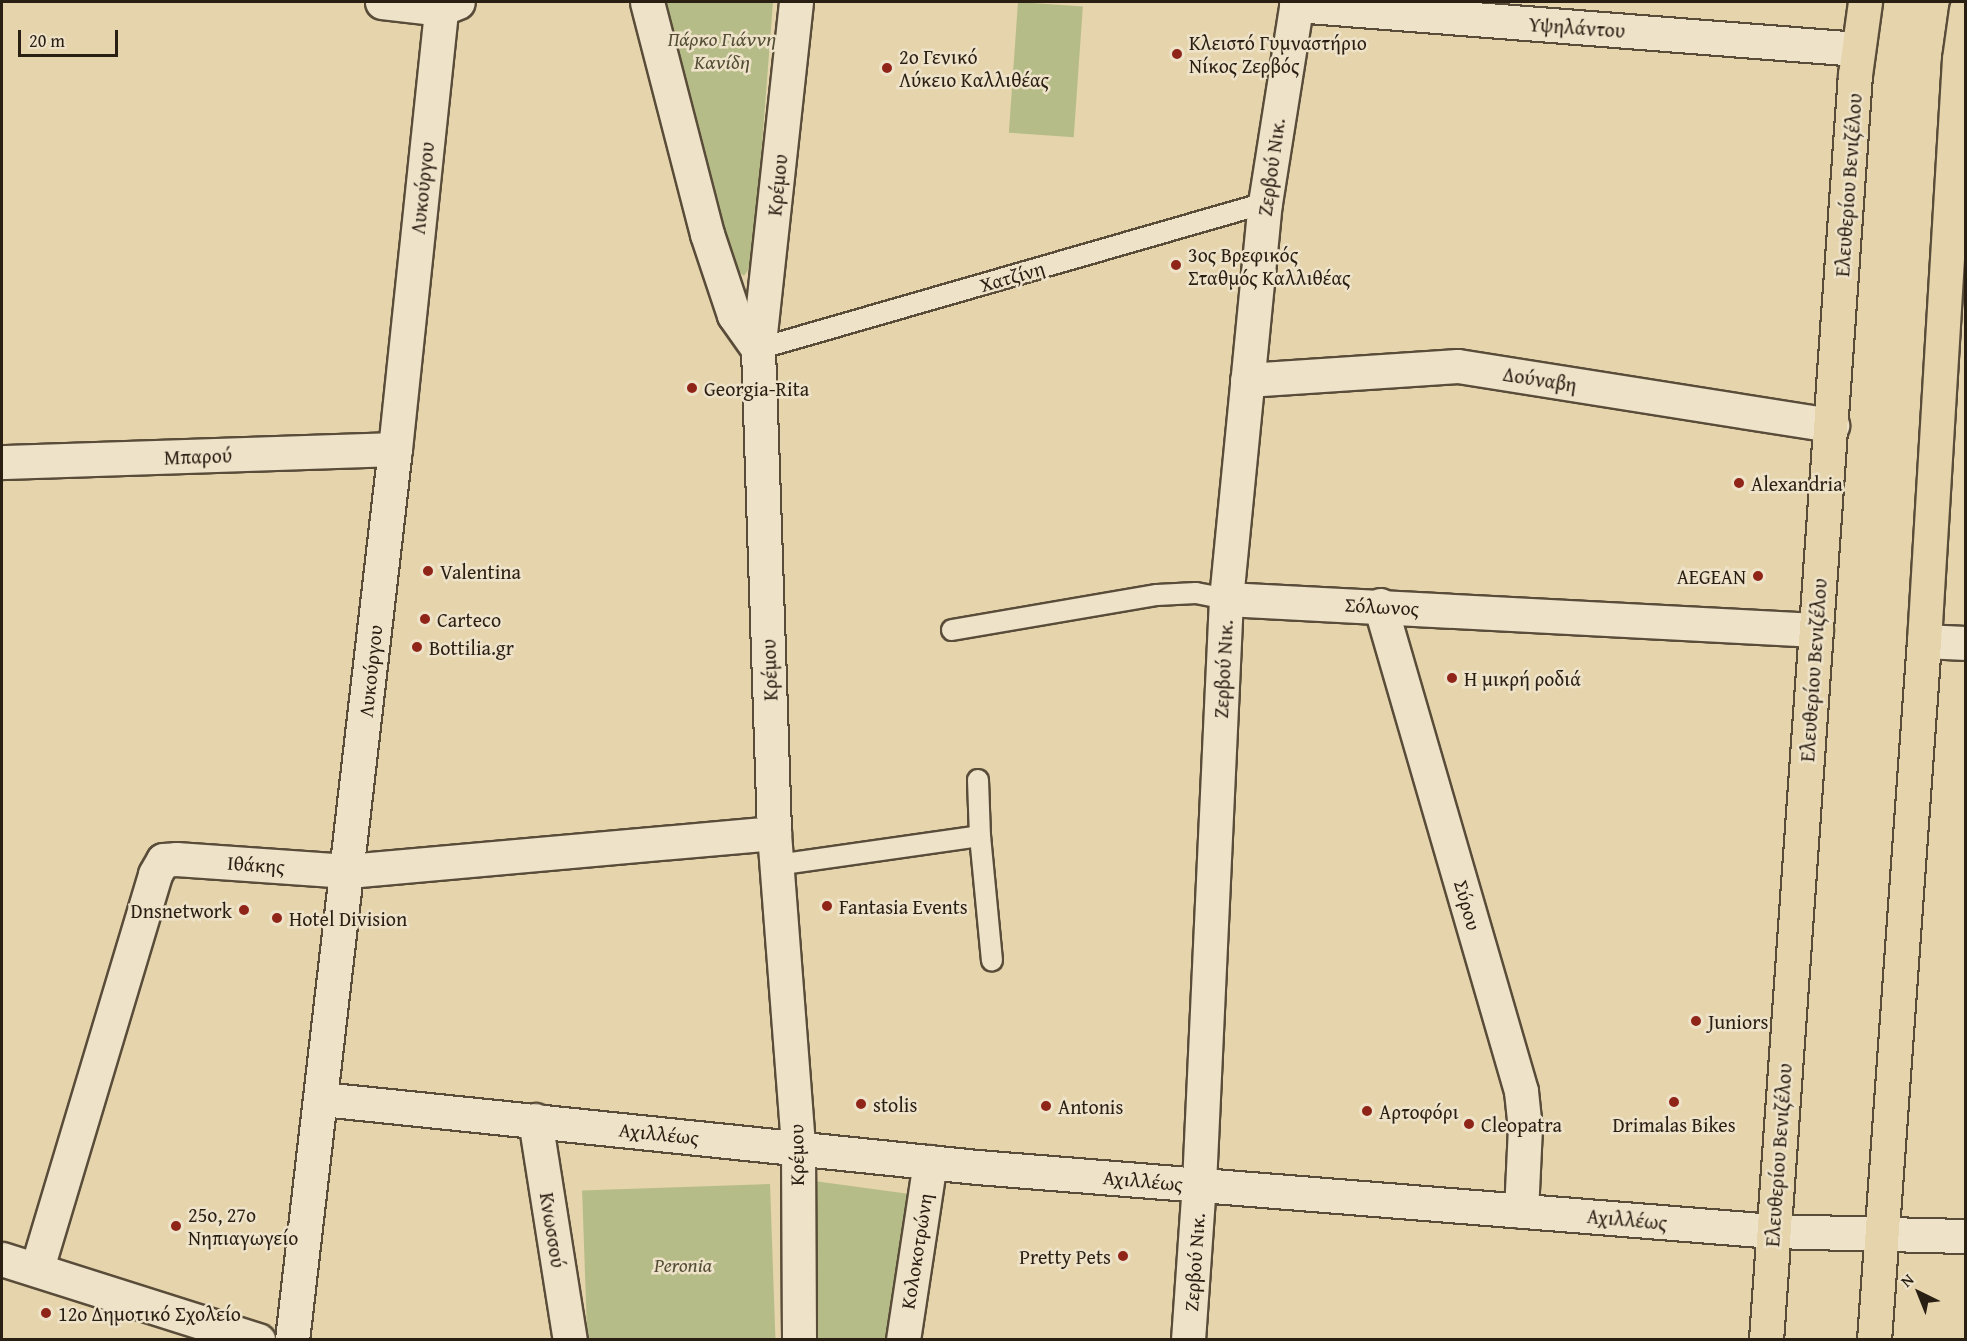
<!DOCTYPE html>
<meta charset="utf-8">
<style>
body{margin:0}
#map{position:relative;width:1967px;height:1341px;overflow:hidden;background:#e5d4ac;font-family:"Gentium Book Plus",serif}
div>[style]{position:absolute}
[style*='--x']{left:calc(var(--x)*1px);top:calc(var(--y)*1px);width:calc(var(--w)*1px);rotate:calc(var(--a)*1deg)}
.green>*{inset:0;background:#b6bc88;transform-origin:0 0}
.roads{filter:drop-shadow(2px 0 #594c39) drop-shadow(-2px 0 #594c39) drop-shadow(0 2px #594c39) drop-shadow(0 -2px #594c39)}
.lane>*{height:20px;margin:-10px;padding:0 10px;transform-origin:10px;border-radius:10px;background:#eee3c9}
.street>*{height:33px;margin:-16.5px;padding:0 16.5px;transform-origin:16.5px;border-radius:16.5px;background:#eee3c9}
.primary>*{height:33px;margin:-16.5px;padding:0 16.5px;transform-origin:16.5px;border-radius:16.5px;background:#e5d4ac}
.dots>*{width:16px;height:16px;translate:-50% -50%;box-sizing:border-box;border:3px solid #eee3c9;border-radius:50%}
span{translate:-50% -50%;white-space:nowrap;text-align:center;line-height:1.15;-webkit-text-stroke:5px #eee3c9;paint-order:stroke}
.street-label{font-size:20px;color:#2a1f13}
.park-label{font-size:20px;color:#544e36;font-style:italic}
.poi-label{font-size:20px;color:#2a1f13}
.left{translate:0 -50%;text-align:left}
.right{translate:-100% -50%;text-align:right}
.frame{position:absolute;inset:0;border:3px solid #2a1f13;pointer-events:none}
.north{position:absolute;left:1889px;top:1263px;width:60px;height:60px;-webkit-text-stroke:4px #eee3c9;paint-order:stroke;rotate:317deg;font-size:16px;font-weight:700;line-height:24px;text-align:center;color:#2a1f13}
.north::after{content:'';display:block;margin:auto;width:21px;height:27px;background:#2a1f13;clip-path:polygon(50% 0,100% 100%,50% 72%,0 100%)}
.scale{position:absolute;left:18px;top:30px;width:100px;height:27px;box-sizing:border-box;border:3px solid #2a1f13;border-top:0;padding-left:8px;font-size:18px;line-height:21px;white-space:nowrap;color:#2a1f13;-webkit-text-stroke:4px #eee3c9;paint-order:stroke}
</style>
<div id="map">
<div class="green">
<i style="clip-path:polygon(662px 2px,773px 2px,753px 262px,744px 276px,731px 265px)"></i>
<i style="left:1018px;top:2px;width:65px;height:131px;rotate:4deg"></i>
<i style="clip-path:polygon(814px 1181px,917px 1195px,889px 1339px,811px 1340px)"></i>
<i style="left:770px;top:1184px;width:155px;height:188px;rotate:88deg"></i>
</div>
<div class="roads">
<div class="lane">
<i style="--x:758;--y:349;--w:528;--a:-16.06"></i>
<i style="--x:952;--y:630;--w:208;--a:-9.7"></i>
<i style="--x:1157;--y:595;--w:39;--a:-3"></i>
<i style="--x:1196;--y:593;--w:31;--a:11"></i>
<i style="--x:978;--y:780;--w:56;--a:88"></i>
<i style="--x:980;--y:836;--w:125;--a:84.5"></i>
<i style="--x:777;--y:865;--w:205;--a:-8.1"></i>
</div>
<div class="street">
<i style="--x:382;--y:2;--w:59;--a:6.8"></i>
<i style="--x:441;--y:9;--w:18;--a:-22"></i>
<i style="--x:647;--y:2;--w:240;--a:75.5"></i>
<i style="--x:707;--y:234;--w:85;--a:71.6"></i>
<i style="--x:734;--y:315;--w:42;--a:54.8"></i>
<i style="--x:796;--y:2;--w:349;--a:96.2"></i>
<i style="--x:758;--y:349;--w:484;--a:88.1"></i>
<i style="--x:774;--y:833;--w:316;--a:85.6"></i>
<i style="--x:798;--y:1148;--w:192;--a:89.7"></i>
<i style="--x:1296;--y:5;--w:564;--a:4.48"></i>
<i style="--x:1247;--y:380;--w:211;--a:-3.8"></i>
<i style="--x:1458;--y:366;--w:379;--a:9"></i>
<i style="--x:2;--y:462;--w:393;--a:-1.9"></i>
<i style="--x:1226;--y:599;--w:591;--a:3.01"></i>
<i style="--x:1380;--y:605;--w:506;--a:73.82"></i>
<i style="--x:1521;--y:1091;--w:36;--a:84"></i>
<i style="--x:1525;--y:1127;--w:84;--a:92.7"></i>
<i style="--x:1924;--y:641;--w:42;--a:2.7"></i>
<i style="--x:322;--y:1099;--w:659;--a:5.93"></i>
<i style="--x:977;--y:1167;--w:798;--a:4.6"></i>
<i style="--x:1772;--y:1231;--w:194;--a:1.5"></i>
<i style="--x:535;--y:1120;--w:223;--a:81"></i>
<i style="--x:2;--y:1259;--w:269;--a:17.6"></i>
<i style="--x:37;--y:1268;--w:411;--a:-73.3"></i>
<i style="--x:155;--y:874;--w:16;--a:-60"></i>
<i style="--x:163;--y:860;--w:13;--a:-4"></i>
<i style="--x:176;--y:859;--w:172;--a:4"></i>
<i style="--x:348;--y:871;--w:428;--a:-5.1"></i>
<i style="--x:292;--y:1340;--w:897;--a:-83.41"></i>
<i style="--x:395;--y:449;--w:449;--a:-84"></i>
<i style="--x:903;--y:1340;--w:180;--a:-81.4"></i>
<i style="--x:1188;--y:1340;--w:156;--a:-86"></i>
<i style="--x:1199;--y:1184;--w:586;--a:-87.36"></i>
<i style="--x:1226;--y:599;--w:398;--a:-84.4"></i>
<i style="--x:1265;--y:203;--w:204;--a:-81"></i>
</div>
<div class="primary">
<i style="--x:1766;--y:1340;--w:1268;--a:-85.98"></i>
<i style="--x:1855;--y:75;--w:74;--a:-82.2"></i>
<i style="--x:1874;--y:1340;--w:701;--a:-85.91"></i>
<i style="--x:1924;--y:641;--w:583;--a:-86.56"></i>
<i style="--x:1959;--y:59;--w:50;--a:-82"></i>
</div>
</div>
<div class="dots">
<i style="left:1177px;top:54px;background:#8f2418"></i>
<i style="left:887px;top:68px;background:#8f2418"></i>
<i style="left:1176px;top:265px;background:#8f2418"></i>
<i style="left:692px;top:388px;background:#8f2418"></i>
<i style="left:1739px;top:483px;background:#8f2418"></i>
<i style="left:428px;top:571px;background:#8f2418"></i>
<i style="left:1758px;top:576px;background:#8f2418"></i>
<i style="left:425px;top:619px;background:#8f2418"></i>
<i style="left:417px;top:647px;background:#8f2418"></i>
<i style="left:1452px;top:678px;background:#8f2418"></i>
<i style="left:827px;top:906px;background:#8f2418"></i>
<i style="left:244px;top:910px;background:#8f2418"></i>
<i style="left:277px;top:918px;background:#8f2418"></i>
<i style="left:1696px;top:1021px;background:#8f2418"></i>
<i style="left:1674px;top:1102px;background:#8f2418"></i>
<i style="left:861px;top:1104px;background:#8f2418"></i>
<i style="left:1046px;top:1106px;background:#8f2418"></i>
<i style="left:1367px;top:1111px;background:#8f2418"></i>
<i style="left:1469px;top:1124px;background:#8f2418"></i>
<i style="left:176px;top:1226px;background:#8f2418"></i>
<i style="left:1123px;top:1256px;background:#8f2418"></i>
<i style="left:46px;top:1313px;background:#8f2418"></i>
</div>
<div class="street-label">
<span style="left:1577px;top:27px;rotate:4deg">Υψηλάντου</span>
<span style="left:1271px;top:167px;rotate:-82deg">Ζερβού Νικ.</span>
<span style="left:777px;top:185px;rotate:-84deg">Κρέμου</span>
<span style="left:1848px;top:185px;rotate:-86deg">Ελευθερίου Βενιζέλου</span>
<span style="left:422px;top:188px;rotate:-84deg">Λυκούργου</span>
<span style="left:1012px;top:276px;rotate:-16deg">Χατζίνη</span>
<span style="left:1540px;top:379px;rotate:9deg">Δούναβη</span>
<span style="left:198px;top:456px;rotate:-2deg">Μπαρού</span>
<span style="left:1382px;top:606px;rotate:3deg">Σόλωνος</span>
<span style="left:1223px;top:669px;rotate:-87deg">Ζερβού Νικ.</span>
<span style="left:769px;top:670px;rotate:-92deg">Κρέμου</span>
<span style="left:1813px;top:670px;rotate:-86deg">Ελευθερίου Βενιζέλου</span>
<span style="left:370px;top:671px;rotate:-84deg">Λυκούργου</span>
<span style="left:256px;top:864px;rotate:4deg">Ιθάκης</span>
<span style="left:1468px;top:905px;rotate:74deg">Σύρου</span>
<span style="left:659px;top:1133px;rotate:6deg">Αχιλλέως</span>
<span style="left:796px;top:1155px;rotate:-91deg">Κρέμου</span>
<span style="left:1778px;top:1155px;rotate:-86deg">Ελευθερίου Βενιζέλου</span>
<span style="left:1143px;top:1180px;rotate:5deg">Αχιλλέως</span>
<span style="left:1627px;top:1219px;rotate:5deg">Αχιλλέως</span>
<span style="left:553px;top:1230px;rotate:81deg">Κνωσσού</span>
<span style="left:916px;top:1251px;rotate:-81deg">Κολοκοτρώνη</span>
<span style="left:1194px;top:1262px;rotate:-86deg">Ζερβού Νικ.</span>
</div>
<div class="park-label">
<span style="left:722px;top:50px">Πάρκο Γιάννη<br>Κανίδη</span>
<span style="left:683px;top:1264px">Peronia</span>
</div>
<div class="poi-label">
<span class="left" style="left:1189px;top:54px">Κλειστό Γυμναστήριο<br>Νίκος Ζερβός</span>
<span class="left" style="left:899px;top:68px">2ο Γενικό<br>Λύκειο Καλλιθέας</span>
<span class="left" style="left:1188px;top:266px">3ος Βρεφικός<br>Σταθμός Καλλιθέας</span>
<span class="left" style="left:704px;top:388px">Georgia-Rita</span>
<span class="left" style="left:1751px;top:483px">Alexandria</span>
<span class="left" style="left:440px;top:571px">Valentina</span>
<span class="right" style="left:1746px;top:576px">AEGEAN</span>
<span class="left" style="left:437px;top:619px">Carteco</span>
<span class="left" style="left:429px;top:647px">Bottilia.gr</span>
<span class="left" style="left:1464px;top:678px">Η μικρή ροδιά</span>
<span class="left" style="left:839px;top:906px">Fantasia Events</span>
<span class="right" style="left:232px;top:910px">Dnsnetwork</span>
<span class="left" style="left:289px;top:918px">Hotel Division</span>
<span class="left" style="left:1708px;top:1021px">Juniors</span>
<span class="left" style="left:873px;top:1104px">stolis</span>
<span class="left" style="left:1058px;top:1106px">Antonis</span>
<span class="left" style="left:1379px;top:1111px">Αρτοφόρι</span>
<span class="left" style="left:1481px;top:1124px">Cleopatra</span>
<span style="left:1674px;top:1124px">Drimalas Bikes</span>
<span class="left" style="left:188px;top:1226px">25ο, 27ο<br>Νηπιαγωγείο</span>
<span class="right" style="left:1111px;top:1256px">Pretty Pets</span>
<span class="left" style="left:58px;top:1313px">12ο Δημοτικό Σχολείο</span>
</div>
<div class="frame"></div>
<div class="north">N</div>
<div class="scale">20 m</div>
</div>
